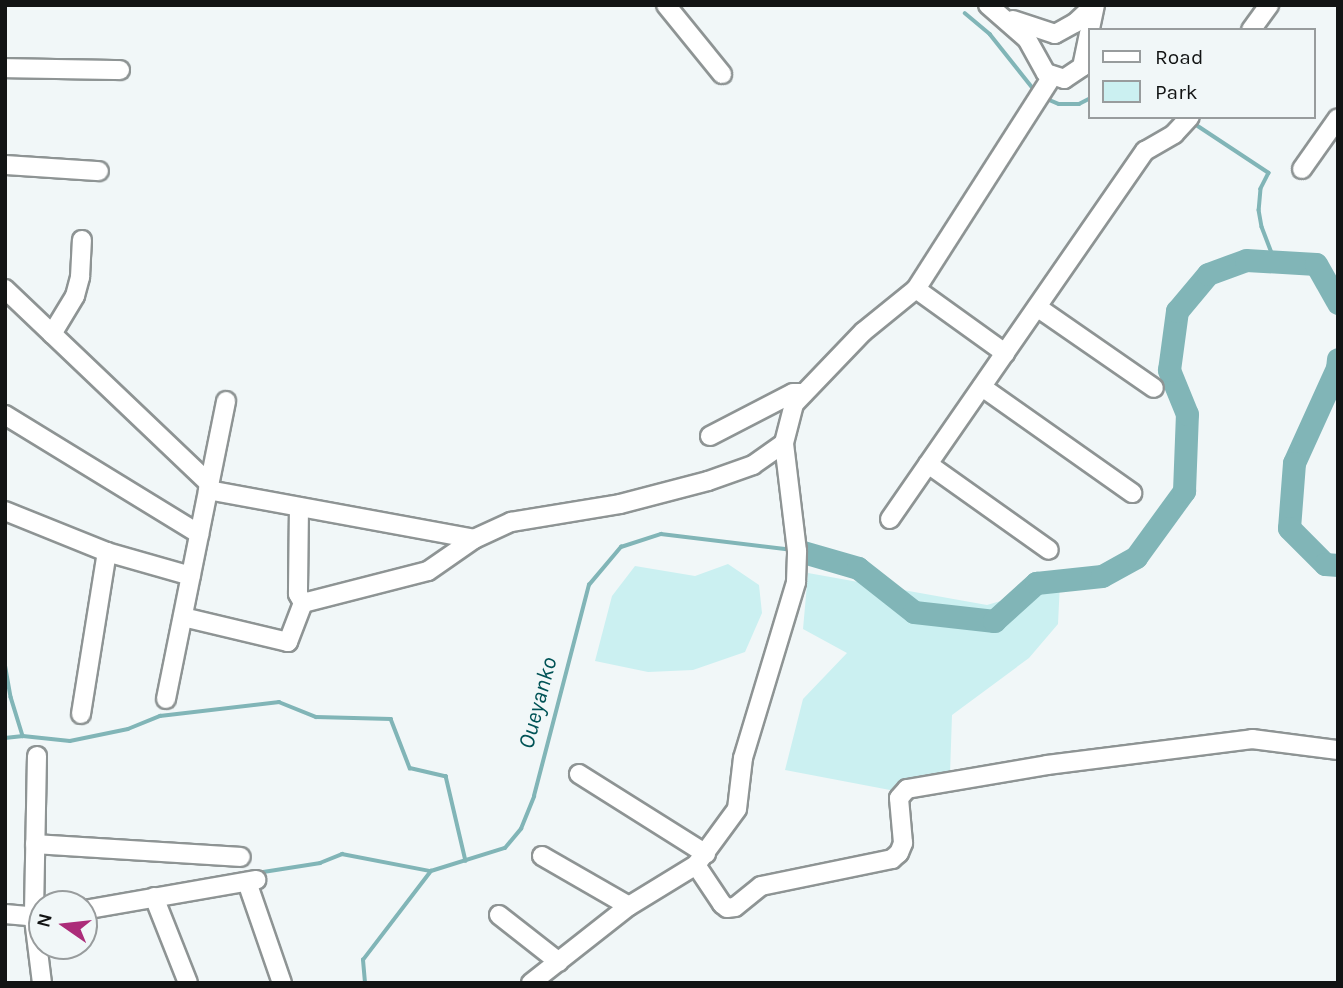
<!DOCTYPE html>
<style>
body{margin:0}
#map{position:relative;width:1343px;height:988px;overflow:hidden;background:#f1f7f8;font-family:Karla,sans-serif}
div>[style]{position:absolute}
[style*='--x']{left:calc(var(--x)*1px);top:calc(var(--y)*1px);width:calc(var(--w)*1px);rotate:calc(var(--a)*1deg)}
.green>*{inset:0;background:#cbf0f1}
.stream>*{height:3.5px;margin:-1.75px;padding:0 1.75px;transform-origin:1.75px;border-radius:1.75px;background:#81b5b7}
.river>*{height:23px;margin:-11.5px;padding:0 11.5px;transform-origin:11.5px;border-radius:11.5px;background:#81b5b7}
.roads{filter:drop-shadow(2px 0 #8e9494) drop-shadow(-2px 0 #8e9494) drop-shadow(0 2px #8e9494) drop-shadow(0 -2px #8e9494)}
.minor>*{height:18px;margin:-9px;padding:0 9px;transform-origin:9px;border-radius:9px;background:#fff}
span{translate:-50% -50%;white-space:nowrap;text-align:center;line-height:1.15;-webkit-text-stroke:5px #f1f7f8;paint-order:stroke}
.water-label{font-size:23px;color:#015356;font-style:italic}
.frame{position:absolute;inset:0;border:7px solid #121414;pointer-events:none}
.legend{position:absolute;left:1088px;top:28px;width:228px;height:91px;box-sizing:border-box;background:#f1f7f8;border:2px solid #989c9d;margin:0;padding:9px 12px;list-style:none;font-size:21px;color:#121414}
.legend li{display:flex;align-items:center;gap:14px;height:35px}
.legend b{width:35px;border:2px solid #989c9d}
.north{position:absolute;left:28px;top:890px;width:70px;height:70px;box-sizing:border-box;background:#f1f7f8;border:2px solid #989c9d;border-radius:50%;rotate:284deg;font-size:19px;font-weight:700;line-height:28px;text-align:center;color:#121414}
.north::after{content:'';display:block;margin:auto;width:24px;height:32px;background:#ac2c79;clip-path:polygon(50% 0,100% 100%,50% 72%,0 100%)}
</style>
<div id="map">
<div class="green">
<i style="clip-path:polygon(728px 564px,759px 585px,762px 613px,745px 652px,693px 670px,648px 672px,595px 661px,612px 596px,635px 566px,695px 576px)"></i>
<i style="clip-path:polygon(808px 573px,987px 605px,1060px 583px,1058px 624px,1029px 658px,952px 715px,950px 775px,890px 790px,785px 770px,803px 699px,847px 653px,803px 629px)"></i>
</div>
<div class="stream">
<i style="--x:965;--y:13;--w:33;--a:40"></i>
<i style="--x:990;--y:34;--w:74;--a:51.6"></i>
<i style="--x:1045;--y:98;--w:15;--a:23"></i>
<i style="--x:1059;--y:104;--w:20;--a:0"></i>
<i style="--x:1079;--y:104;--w:11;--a:-27"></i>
<i style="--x:1192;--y:122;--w:92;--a:33.5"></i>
<i style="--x:1269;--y:173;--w:18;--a:117"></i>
<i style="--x:1261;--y:189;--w:21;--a:95"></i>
<i style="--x:1259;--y:210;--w:17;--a:80"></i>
<i style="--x:1262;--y:227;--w:36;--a:69"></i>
<i style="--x:5;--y:663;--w:35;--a:80"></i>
<i style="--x:11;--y:697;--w:41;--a:72.9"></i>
<i style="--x:5;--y:738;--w:18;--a:-6"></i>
<i style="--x:23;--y:736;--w:47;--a:6.1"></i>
<i style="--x:70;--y:741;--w:59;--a:-11.7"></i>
<i style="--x:128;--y:729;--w:35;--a:-22"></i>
<i style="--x:160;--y:716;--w:120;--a:-6.7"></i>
<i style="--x:279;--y:702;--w:40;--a:22"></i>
<i style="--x:316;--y:717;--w:75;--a:1.5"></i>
<i style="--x:391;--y:719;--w:53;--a:68.8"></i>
<i style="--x:410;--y:768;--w:37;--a:13"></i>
<i style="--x:446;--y:776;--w:87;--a:76.8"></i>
<i style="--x:257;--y:873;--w:64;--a:-9"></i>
<i style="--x:320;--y:863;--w:24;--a:-22"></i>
<i style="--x:342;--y:854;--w:90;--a:10.9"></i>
<i style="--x:365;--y:983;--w:23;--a:-95"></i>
<i style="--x:363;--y:960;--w:112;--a:-52.6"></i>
<i style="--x:431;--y:871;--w:77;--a:-17.3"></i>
<i style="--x:505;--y:848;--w:25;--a:-50"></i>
<i style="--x:521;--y:829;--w:35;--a:-68"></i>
<i style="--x:534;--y:796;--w:218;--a:-75.4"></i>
<i style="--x:589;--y:585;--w:50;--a:-49.9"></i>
<i style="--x:621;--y:547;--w:42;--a:-18"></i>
<i style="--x:661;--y:534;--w:133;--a:6.9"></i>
</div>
<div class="river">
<i style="--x:1338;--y:359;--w:9;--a:96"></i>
<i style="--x:1337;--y:368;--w:104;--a:114.4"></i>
<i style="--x:1294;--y:463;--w:65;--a:94.4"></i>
<i style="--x:1289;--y:528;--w:51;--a:45"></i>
<i style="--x:1325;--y:564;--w:13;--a:4"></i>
<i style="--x:803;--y:552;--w:57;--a:16.2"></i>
<i style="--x:858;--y:568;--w:71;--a:38.2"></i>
<i style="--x:914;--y:612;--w:81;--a:6.4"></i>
<i style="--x:994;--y:621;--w:57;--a:-42.1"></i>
<i style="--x:1036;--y:583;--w:66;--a:-6.1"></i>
<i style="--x:1102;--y:576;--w:39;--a:-29"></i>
<i style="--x:1136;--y:557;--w:82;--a:-54"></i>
<i style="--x:1184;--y:491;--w:77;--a:-87.8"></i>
<i style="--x:1187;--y:414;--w:48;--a:-112.2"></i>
<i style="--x:1169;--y:370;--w:60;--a:-82.3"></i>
<i style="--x:1177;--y:311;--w:48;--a:-50"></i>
<i style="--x:1208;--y:274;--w:40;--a:-20.2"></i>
<i style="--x:1246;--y:260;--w:70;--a:3.3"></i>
<i style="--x:1316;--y:264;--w:45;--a:60.6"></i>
</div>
<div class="roads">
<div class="minor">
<i style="--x:666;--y:5;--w:89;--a:50.9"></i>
<i style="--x:988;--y:5;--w:52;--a:41.1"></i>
<i style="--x:1027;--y:39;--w:39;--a:61"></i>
<i style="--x:1046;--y:73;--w:19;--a:18"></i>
<i style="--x:1064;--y:79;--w:22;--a:-34"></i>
<i style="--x:1082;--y:67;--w:63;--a:-78.2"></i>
<i style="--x:1013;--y:20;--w:44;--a:18.4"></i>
<i style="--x:1055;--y:34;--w:23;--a:-29"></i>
<i style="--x:1075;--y:23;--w:26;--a:-43"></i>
<i style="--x:1251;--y:30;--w:31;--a:-54"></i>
<i style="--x:5;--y:68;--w:115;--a:1"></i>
<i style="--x:5;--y:165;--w:94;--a:3.7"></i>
<i style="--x:1302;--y:169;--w:62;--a:-54.8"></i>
<i style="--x:5;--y:289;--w:282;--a:43.6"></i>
<i style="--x:916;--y:289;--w:110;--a:35.7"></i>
<i style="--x:1037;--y:307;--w:142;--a:34.7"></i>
<i style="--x:52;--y:334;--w:44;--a:-58.8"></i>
<i style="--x:75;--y:296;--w:20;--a:-75"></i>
<i style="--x:80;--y:277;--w:37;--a:-87"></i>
<i style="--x:982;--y:387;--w:184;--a:35.2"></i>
<i style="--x:5;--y:415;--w:228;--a:31.5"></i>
<i style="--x:710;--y:436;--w:93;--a:-27.4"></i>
<i style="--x:793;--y:393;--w:11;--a:0"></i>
<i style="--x:928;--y:464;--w:148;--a:35.4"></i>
<i style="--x:208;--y:490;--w:270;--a:10.4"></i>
<i style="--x:299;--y:507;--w:87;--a:90.7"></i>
<i style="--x:298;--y:594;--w:10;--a:61"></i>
<i style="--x:5;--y:511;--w:110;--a:21.9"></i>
<i style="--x:107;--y:552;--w:87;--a:15.9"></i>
<i style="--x:890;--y:519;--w:448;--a:-55.3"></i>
<i style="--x:1145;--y:151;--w:34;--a:-30"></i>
<i style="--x:1174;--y:134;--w:23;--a:-47"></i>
<i style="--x:183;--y:617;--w:108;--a:13.4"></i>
<i style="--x:288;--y:642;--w:42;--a:-69"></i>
<i style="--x:303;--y:603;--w:129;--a:-14.4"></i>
<i style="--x:428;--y:571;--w:56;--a:-34.8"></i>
<i style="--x:474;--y:539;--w:41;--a:-24.7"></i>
<i style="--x:511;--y:522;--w:110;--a:-9.4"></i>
<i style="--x:620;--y:504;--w:91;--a:-14.6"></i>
<i style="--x:708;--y:481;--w:48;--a:-19.6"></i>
<i style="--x:753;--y:465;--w:38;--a:-35"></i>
<i style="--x:166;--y:699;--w:304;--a:-78.6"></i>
<i style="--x:81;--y:714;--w:164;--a:-80.9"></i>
<i style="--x:37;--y:756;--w:163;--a:91.1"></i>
<i style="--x:34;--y:919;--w:64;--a:82.9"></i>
<i style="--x:579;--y:774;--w:150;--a:32.2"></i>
<i style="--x:35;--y:844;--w:206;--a:3.6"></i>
<i style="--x:542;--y:856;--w:100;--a:29.9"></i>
<i style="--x:696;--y:865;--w:47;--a:56.3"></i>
<i style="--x:722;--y:904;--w:6;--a:39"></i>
<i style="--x:727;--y:908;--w:8;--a:-7"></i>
<i style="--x:735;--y:907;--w:33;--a:-39"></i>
<i style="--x:761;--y:886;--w:134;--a:-11.6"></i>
<i style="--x:892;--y:859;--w:9;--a:-41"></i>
<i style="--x:899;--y:853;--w:11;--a:-68"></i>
<i style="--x:903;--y:843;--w:45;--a:-95.1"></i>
<i style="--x:899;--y:798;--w:12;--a:-48"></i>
<i style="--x:907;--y:789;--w:142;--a:-9.7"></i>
<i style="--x:1047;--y:765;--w:207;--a:-7.2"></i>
<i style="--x:1252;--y:739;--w:87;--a:7.3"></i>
<i style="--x:247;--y:882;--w:107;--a:70.9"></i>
<i style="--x:154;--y:897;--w:92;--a:68.4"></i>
<i style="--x:84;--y:910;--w:175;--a:-9.9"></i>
<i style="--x:5;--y:914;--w:37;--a:5"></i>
<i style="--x:499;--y:915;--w:76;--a:38.1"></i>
<i style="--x:531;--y:983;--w:125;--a:-38.2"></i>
<i style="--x:629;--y:906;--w:79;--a:-31.5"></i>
<i style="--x:696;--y:865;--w:69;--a:-53.8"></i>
<i style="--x:737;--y:809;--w:51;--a:-83.3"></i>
<i style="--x:743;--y:758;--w:184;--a:-73.2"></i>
<i style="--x:796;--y:582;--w:31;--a:-88"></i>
<i style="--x:797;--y:551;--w:109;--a:-96.9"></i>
<i style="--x:784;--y:443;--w:40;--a:-75.6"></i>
<i style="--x:794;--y:404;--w:100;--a:-46.2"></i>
<i style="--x:863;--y:332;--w:68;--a:-39.1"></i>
<i style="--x:916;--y:289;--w:253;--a:-57.4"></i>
</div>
</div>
<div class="water-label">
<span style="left:538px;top:703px;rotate:-75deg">Oueyanko</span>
</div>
<div class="frame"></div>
<ul class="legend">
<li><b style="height:9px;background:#fff"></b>Road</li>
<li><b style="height:19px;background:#cbf0f1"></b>Park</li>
</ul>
<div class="north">N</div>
</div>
